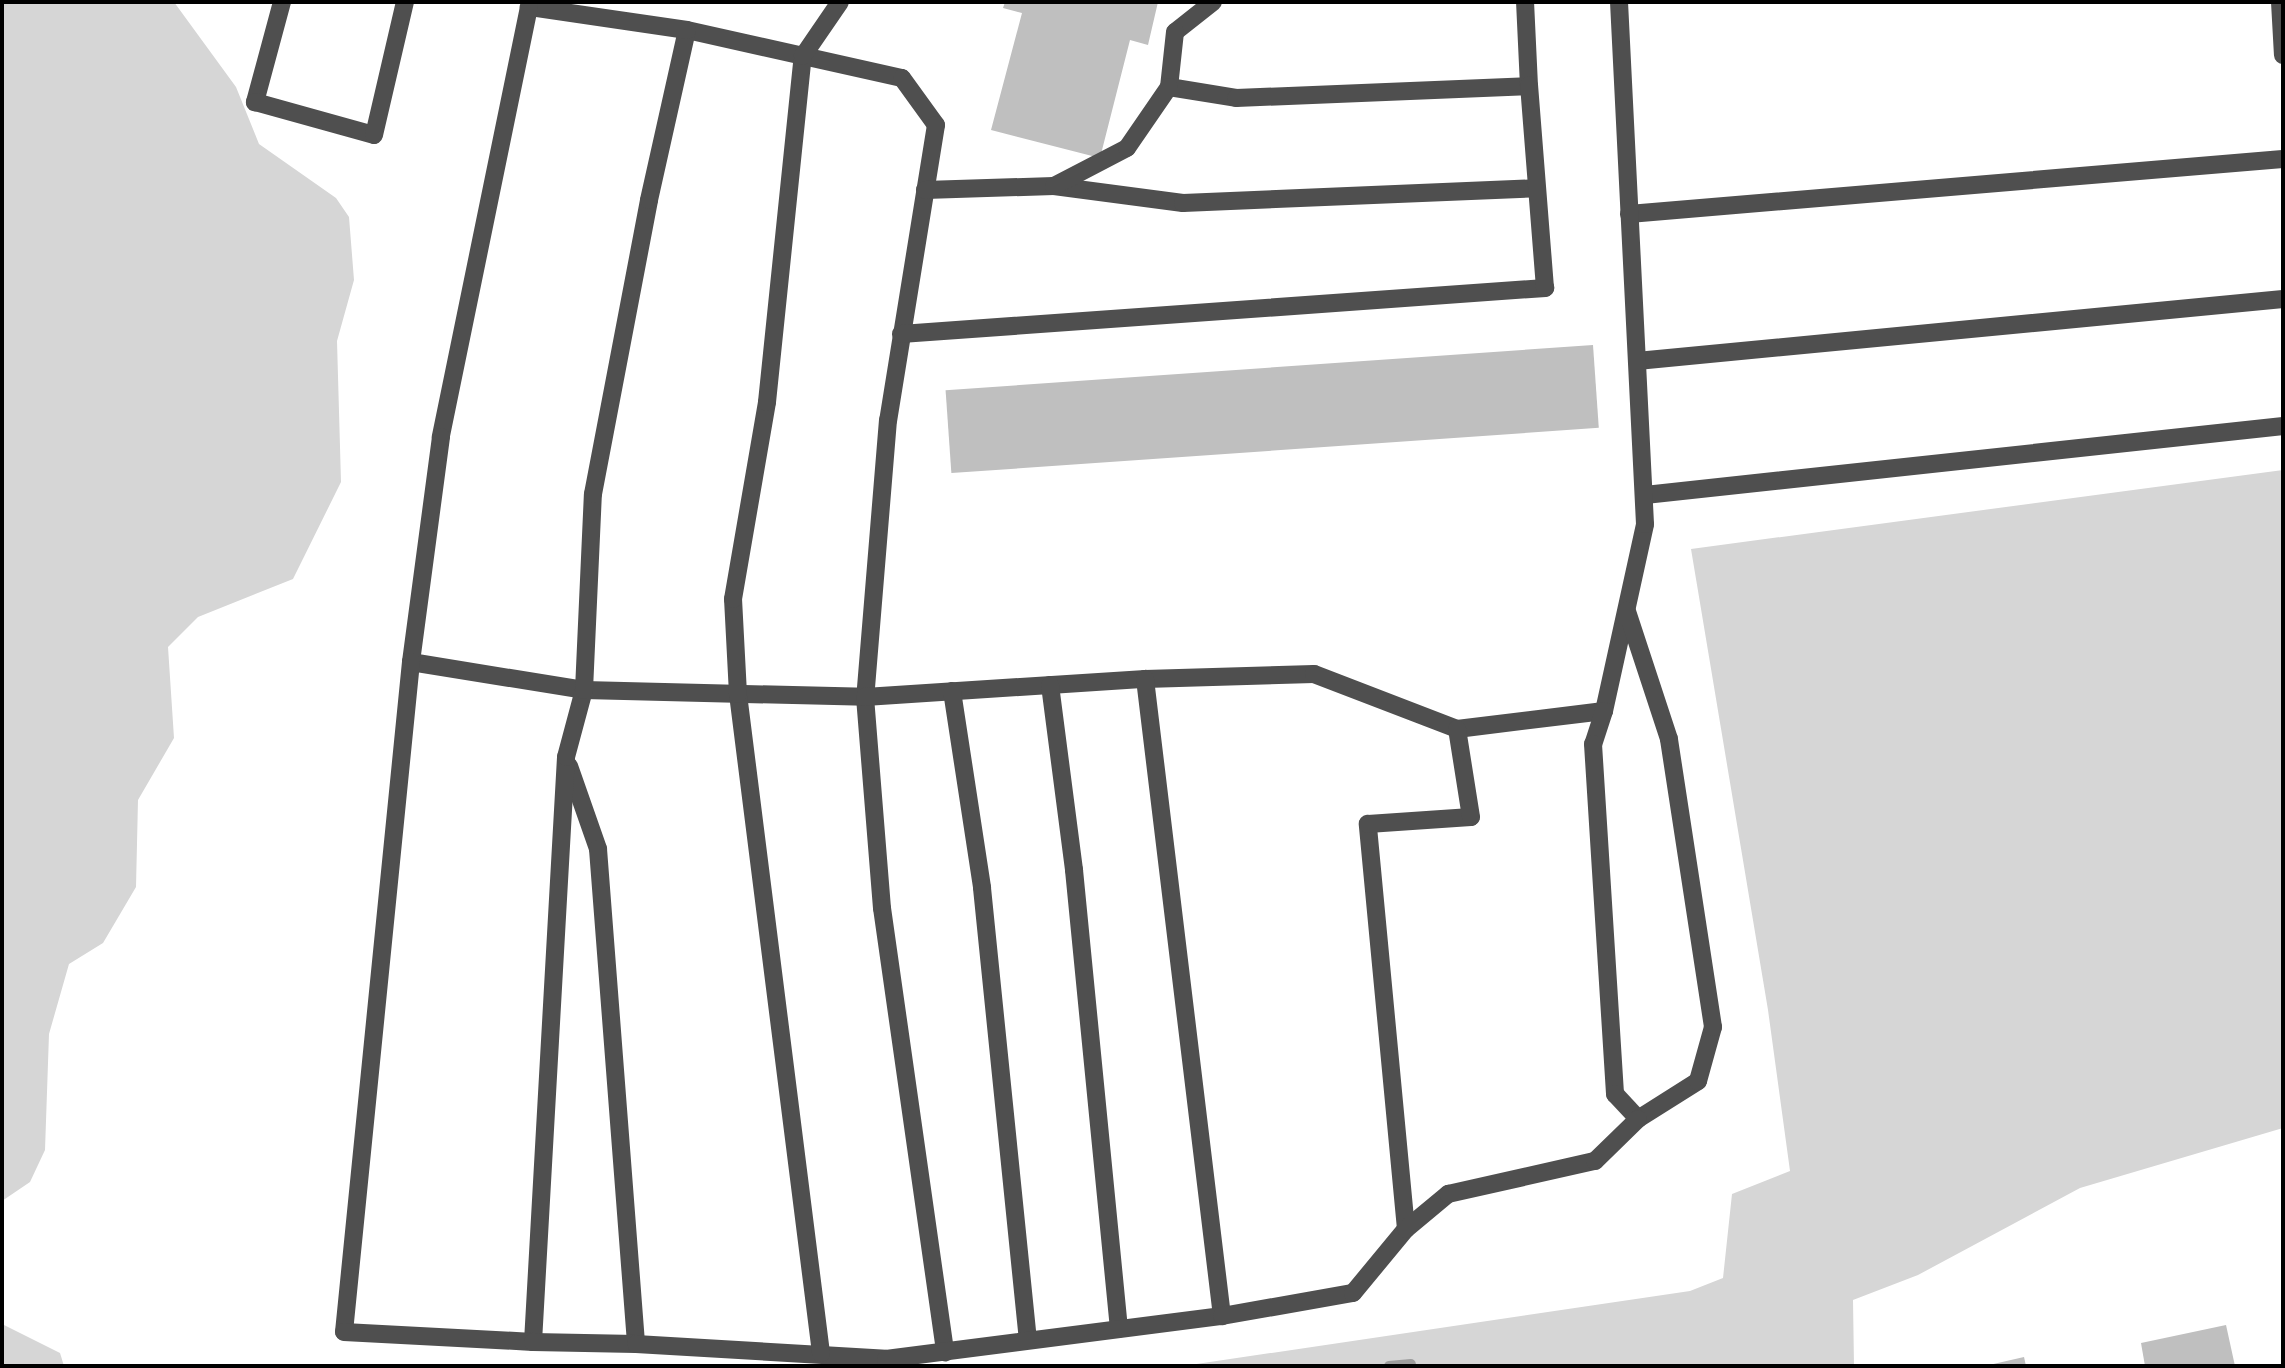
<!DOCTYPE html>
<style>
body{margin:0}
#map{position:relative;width:2285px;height:1368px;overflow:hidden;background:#fff;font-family:Lato,sans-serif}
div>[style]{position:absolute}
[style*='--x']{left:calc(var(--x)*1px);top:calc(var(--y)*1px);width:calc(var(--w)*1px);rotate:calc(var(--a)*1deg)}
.green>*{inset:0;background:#d6d6d6}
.stream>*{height:10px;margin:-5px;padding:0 5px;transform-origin:5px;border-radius:5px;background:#9d9d9d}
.building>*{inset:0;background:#bfbfbf;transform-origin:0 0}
.minor>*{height:18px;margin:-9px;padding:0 9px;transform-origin:9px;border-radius:9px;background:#4f4f4f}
span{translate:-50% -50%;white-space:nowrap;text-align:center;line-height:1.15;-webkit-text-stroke:6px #fff;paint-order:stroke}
.frame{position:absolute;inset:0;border:4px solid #000;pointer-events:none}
</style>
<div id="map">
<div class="green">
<i style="clip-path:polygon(2px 2px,174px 2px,236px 87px,259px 144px,336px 198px,349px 217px,354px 280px,337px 341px,341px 482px,293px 579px,198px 617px,168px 647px,174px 738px,138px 800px,136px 887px,103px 943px,69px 964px,49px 1034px,45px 1150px,30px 1182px,2px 1201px)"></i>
<i style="clip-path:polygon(2283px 470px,2283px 1128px,2080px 1188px,1918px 1275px,1853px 1300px,1854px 1366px,1183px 1366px,1690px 1291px,1723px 1278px,1732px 1194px,1790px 1171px,1768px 1010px,1691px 549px)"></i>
<i style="clip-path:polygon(2px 1324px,60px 1353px,64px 1366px,2px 1366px)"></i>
</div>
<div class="stream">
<i style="--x:1389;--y:1366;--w:22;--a:-5"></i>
</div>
<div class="building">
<i style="clip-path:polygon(1005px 2px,1158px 2px,1148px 45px,1130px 40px,1100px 158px,991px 130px,1022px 13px,1003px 8px)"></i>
<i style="left:1593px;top:345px;width:83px;height:649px;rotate:86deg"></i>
<i style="clip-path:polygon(2226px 1325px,2235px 1366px,2145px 1366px,2141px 1343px)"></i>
<i style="clip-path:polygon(2024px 1357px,2026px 1366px,1989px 1366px,1989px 1365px)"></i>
</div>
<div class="minor">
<i style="--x:282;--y:2;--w:104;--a:105.1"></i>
<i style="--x:255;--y:102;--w:123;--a:15.5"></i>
<i style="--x:374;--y:135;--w:137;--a:-76.9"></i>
<i style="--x:1213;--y:2;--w:48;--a:141.7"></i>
<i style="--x:1175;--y:32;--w:55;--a:96.2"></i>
<i style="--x:1169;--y:87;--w:68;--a:9.3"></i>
<i style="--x:1236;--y:98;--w:293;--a:-2.3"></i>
<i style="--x:1529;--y:86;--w:84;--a:-92.7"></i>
<i style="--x:2280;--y:2;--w:53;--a:86.8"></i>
<i style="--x:687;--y:30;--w:220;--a:12.6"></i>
<i style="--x:902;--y:78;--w:58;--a:54.1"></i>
<i style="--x:936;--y:125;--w:299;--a:99.2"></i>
<i style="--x:888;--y:420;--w:278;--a:94.7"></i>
<i style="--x:865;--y:697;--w:212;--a:85.4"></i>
<i style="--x:882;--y:908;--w:449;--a:81.9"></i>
<i style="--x:1054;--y:186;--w:130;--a:7.5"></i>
<i style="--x:1183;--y:203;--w:354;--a:-2.4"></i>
<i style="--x:925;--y:190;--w:129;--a:-1.8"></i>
<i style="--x:1054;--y:186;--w:82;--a:-27.5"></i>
<i style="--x:1127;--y:148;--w:74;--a:-55.5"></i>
<i style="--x:1629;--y:214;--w:656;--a:-4.81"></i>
<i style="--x:901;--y:334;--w:646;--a:-4.09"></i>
<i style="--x:1545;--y:288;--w:203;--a:-94.5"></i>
<i style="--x:1637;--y:361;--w:649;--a:-5.48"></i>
<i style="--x:1645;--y:495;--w:642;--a:-6.17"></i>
<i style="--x:411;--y:662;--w:175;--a:9.2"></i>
<i style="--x:584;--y:690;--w:281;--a:1.4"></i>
<i style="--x:865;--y:697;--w:281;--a:-3.7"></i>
<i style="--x:1145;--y:679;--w:169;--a:-1.7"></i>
<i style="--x:1314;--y:674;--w:153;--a:21"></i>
<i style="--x:1457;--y:729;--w:148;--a:-7"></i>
<i style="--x:1604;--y:711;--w:191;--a:-77.6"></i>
<i style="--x:1645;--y:524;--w:523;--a:-92.85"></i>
<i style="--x:1145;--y:679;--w:642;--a:83.11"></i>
<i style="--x:1050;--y:685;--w:187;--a:82.6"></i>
<i style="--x:1074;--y:870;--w:461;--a:84.4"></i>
<i style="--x:952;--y:691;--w:199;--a:81.3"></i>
<i style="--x:982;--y:888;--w:454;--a:84.2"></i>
<i style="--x:1604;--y:711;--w:35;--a:108"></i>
<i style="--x:1593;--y:744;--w:351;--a:86.4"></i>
<i style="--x:1615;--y:1094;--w:34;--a:47"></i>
<i style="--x:1638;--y:1119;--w:71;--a:-32.3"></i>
<i style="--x:1698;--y:1081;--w:56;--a:-74.5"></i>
<i style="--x:1713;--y:1027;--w:291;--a:-98.7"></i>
<i style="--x:1669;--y:739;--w:135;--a:-108.2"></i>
<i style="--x:569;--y:766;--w:88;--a:70.7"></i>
<i style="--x:598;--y:849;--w:496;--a:85.6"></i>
<i style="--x:1406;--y:1229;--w:407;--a:-95.4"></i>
<i style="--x:1368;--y:824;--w:103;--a:-3.9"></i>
<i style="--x:1471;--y:817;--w:89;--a:-99"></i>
<i style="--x:533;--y:1342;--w:586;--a:-86.77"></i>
<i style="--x:566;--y:757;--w:69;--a:-75"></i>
<i style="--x:584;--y:690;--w:196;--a:-87.4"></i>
<i style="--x:593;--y:494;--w:299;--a:-79.2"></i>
<i style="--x:649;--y:200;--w:174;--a:-77.4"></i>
<i style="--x:687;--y:30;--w:160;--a:-171.7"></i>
<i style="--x:529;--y:7;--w:439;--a:101.6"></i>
<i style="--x:441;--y:437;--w:227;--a:97.6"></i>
<i style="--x:411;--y:662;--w:673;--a:95.71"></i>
<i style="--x:344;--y:1332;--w:189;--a:3"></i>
<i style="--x:533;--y:1342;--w:103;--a:1.1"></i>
<i style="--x:636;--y:1344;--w:250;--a:3.4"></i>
<i style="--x:886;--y:1359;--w:339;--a:-7.3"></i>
<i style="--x:1222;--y:1316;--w:133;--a:-10"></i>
<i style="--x:1353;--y:1293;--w:83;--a:-50.4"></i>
<i style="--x:1406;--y:1229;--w:55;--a:-39.8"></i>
<i style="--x:1448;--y:1194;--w:151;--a:-12.7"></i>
<i style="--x:1595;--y:1161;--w:60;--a:-44.3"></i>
<i style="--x:821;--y:1353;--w:664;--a:-97.18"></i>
<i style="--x:738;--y:694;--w:95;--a:-93"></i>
<i style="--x:733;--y:599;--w:200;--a:-80.2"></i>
<i style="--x:767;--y:402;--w:348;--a:-84.1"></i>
<i style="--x:803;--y:56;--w:65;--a:-55.6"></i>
</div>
<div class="frame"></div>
</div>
